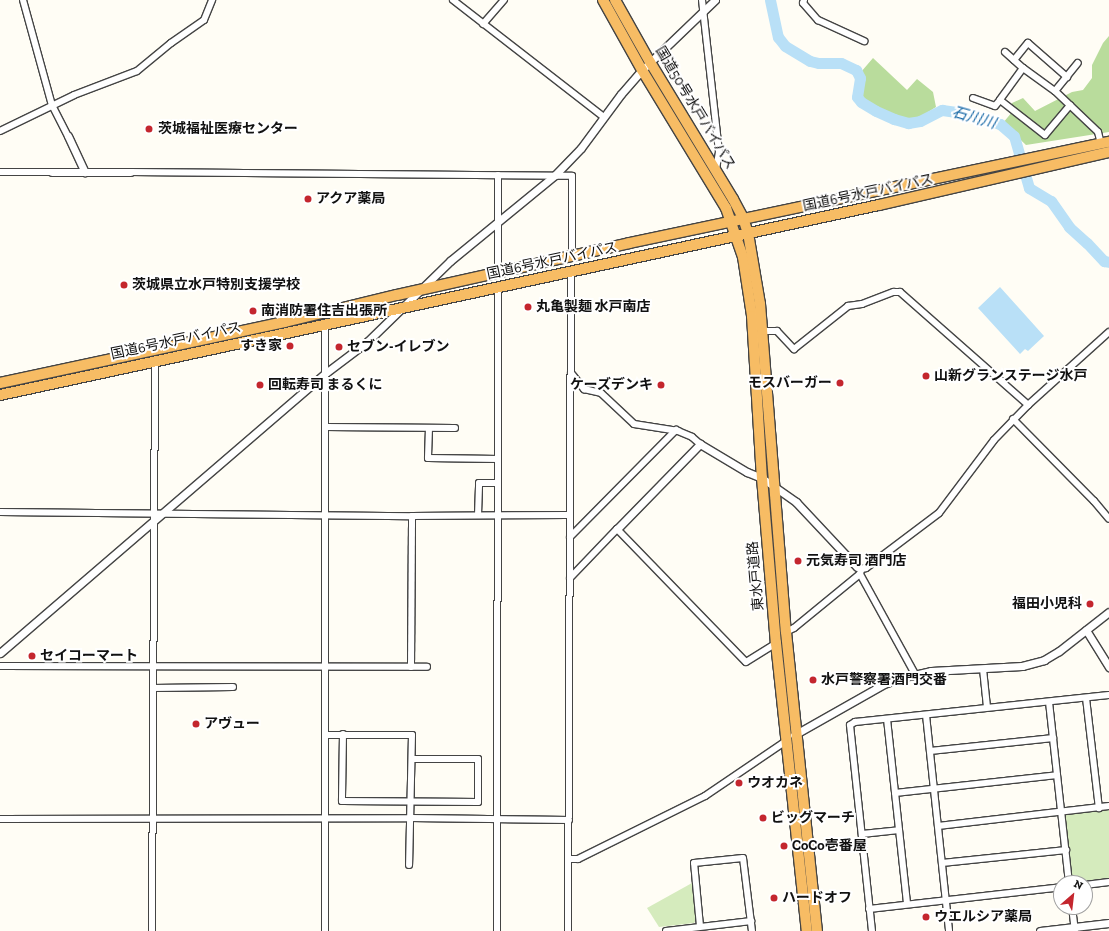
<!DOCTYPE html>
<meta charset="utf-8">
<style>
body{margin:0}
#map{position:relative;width:1109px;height:931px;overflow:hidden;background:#fffdf5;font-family:"Zilla Slab","Noto Sans JP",serif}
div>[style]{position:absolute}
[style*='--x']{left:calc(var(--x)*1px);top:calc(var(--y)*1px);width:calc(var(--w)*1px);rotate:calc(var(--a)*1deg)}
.green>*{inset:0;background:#d5ebbd}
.forest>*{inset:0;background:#b9dc9c}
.water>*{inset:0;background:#b9e0f7}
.river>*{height:11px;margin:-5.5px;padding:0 5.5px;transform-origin:5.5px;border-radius:5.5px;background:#b9e0f7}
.roads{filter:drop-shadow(1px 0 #444) drop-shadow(-1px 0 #444) drop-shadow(0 1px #444) drop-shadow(0 -1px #444)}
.minor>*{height:6px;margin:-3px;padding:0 3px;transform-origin:3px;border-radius:3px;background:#fff}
.tertiary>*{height:7px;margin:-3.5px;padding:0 3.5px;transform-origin:3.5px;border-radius:3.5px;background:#fff}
.trunk>*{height:10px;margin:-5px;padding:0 5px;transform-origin:5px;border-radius:5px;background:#f7bc64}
.dots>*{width:11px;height:11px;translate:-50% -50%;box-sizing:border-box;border:2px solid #fff;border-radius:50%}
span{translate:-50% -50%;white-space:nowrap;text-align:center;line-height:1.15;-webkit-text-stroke:4px #fff;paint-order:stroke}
.street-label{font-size:14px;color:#111}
.poi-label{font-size:14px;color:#111;font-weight:700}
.left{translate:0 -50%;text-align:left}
.right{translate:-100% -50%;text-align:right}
.water-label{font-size:15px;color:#1768a6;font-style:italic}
.north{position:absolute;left:1053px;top:875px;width:40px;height:40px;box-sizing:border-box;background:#fff;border:1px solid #a0a0a0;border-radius:50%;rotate:28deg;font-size:11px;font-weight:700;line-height:16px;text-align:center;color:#111}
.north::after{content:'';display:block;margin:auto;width:14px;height:18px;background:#c4262e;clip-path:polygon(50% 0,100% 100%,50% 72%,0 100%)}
</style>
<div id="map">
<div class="green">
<i style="clip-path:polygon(1109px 809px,1109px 879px,1075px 883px,1071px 880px,1064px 819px,1067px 814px)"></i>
<i style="clip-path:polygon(692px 883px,696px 920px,694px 923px,659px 927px,647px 908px)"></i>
</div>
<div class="forest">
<i style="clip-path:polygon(1109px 36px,1109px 132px,1026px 145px,1003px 123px,1012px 112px,1012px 103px,1023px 98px,1035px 111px,1072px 92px,1083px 90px,1092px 78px,1092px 65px,1103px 43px)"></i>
<i style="clip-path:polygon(873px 58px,907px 90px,917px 79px,933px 92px,936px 107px,922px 116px,909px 121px,882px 111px,863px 101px,859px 94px,861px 72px)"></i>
</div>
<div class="water">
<i style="clip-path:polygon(1000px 287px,1044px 336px,1028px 351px,1025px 349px,1020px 354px,978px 308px)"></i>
</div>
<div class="river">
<i style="--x:770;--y:0;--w:38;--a:78"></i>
<i style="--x:778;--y:37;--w:11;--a:52"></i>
<i style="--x:785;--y:46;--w:29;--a:31"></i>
<i style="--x:810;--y:61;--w:9;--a:13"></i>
<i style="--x:819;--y:63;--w:22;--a:0"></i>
<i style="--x:841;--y:63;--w:17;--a:25"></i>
<i style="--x:856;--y:70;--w:9;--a:63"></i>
<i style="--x:860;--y:78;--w:19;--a:99"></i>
<i style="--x:857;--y:97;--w:6;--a:51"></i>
<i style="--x:861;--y:102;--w:17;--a:31"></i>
<i style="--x:876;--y:111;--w:20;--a:24"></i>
<i style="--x:894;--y:119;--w:15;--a:16"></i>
<i style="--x:908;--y:123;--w:12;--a:-9"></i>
<i style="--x:920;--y:121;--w:25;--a:-27"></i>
<i style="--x:942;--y:110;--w:27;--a:8"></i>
<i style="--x:969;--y:114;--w:33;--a:18"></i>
<i style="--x:1000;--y:124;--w:18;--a:41"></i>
<i style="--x:1014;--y:136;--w:54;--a:73.9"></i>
<i style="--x:1029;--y:188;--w:26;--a:31"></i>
<i style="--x:1051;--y:201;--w:32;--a:55"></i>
<i style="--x:1069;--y:227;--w:24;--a:42"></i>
<i style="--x:1087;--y:243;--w:25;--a:47"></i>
<i style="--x:1104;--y:261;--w:5;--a:11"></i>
</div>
<div class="roads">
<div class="minor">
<i style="--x:23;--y:0;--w:109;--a:74.6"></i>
<i style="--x:52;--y:105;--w:35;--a:63"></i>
<i style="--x:453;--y:0;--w:191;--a:37.8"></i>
<i style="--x:702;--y:0;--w:153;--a:83.6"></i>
<i style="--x:719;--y:152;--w:17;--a:100"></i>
<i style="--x:804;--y:0;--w:3;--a:108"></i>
<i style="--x:803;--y:3;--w:23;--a:49"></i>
<i style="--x:818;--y:20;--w:51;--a:24.5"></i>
<i style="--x:483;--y:24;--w:32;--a:-49"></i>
<i style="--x:1005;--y:52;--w:24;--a:42"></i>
<i style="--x:1023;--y:68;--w:39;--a:36"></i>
<i style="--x:1055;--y:91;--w:59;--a:43.6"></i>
<i style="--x:1098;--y:132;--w:12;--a:76"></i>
<i style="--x:1014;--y:60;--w:22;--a:-51"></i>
<i style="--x:1028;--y:43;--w:52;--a:41.1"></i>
<i style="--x:1023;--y:68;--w:39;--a:126"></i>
<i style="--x:1000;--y:100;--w:57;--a:37.9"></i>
<i style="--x:1045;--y:135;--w:39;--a:-50"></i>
<i style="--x:1055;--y:91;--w:36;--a:-51"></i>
<i style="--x:973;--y:98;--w:23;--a:20"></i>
<i style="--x:995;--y:106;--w:8;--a:-50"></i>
<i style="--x:0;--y:131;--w:82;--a:-25.9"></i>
<i style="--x:74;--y:95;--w:67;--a:-20.9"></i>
<i style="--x:137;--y:71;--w:44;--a:-39.5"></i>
<i style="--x:171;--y:43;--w:40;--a:-34.9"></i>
<i style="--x:204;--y:20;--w:22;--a:-68"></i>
<i style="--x:0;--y:172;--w:52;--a:0"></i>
<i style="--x:130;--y:172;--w:442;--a:0.5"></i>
<i style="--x:572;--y:176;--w:80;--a:90"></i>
<i style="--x:498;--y:272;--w:97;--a:-90"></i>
<i style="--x:763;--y:331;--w:14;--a:0"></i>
<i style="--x:777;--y:331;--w:25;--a:47"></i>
<i style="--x:794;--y:349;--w:69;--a:-38.5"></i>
<i style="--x:848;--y:306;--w:14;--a:-8"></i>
<i style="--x:862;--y:304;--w:34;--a:-21"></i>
<i style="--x:894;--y:292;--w:6;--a:0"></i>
<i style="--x:900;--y:292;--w:171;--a:41.4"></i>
<i style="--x:571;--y:373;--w:21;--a:51"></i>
<i style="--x:584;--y:389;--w:17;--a:13"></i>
<i style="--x:601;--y:393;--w:45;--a:43.2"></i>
<i style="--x:634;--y:424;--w:45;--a:9"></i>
<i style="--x:678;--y:431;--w:15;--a:23"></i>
<i style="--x:692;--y:437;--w:11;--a:41"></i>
<i style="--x:1013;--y:419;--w:115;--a:45.4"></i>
<i style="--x:1094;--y:501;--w:23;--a:50"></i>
<i style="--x:326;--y:427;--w:129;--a:0.4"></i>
<i style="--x:429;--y:428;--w:30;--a:92"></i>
<i style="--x:428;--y:458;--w:70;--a:0.8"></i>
<i style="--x:0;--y:512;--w:412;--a:0.6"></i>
<i style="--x:412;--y:516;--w:157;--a:-0.4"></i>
<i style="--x:478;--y:515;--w:32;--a:-88"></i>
<i style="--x:479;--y:483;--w:18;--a:0"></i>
<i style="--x:570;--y:537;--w:151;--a:-45.3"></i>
<i style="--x:857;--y:567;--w:5;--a:22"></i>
<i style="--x:862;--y:569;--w:4;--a:-14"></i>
<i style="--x:866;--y:568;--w:91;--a:-37"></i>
<i style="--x:939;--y:513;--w:91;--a:-53"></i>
<i style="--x:994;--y:440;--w:49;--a:-45.8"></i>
<i style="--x:1028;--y:405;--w:109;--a:-42"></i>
<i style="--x:860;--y:574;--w:114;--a:61.2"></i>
<i style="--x:570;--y:578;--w:68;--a:-46.2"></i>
<i style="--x:617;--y:529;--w:185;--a:45.9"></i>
<i style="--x:746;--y:662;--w:36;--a:-32"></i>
<i style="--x:786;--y:632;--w:9;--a:-27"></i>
<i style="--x:794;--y:628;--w:85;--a:-39.3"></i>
<i style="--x:860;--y:574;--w:4;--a:-76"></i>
<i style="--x:0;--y:666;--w:427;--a:0.1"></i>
<i style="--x:411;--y:667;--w:151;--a:-89.6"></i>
<i style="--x:983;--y:669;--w:38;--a:84"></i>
<i style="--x:153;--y:688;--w:80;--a:-0.7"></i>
<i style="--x:1086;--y:698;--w:111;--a:83.3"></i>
<i style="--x:1049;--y:702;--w:182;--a:83.7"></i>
<i style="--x:926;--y:715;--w:217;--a:83.9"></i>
<i style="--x:887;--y:719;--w:186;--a:83.8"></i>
<i style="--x:343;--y:734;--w:67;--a:90.9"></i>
<i style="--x:342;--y:801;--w:136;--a:0.4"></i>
<i style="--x:478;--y:802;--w:43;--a:-90"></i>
<i style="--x:478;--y:759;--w:66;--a:180"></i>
<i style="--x:326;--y:735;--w:86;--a:0"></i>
<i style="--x:412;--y:735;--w:130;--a:91.3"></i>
<i style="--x:930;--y:751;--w:124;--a:-6"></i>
<i style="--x:895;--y:793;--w:163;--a:-6.3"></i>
<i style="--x:0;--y:819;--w:411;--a:-0.1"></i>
<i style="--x:411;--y:818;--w:158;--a:0.7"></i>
<i style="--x:938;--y:826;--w:172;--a:-6.7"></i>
<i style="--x:862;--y:834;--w:37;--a:-6"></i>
<i style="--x:569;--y:859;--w:9;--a:0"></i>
<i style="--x:578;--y:859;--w:142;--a:-26.4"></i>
<i style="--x:705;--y:796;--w:98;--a:-34.2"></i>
<i style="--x:942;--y:863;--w:125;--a:-6"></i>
<i style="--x:1085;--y:885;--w:24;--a:-7"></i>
<i style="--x:1072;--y:907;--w:24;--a:83"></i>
<i style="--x:869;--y:909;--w:193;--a:-6.5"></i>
<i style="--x:700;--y:926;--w:63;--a:-95.4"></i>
<i style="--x:694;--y:863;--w:49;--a:-5.8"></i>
<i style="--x:743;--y:858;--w:74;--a:83"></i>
<i style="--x:152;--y:931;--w:570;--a:-89.7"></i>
<i style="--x:325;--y:931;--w:607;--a:-90"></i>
<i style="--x:497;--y:931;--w:644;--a:-89.91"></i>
<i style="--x:568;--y:931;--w:660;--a:-89.74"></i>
<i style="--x:666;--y:931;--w:86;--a:-6.7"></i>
<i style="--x:872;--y:931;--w:207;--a:-96.1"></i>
<i style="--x:850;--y:725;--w:6;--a:-31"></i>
<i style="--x:855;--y:722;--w:255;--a:-6.1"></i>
</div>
<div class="tertiary">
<i style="--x:68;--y:136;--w:40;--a:65"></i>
<i style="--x:52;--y:172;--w:78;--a:0"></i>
<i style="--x:617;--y:529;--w:119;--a:-45.7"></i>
<i style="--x:700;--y:444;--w:55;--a:30.8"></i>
<i style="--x:747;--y:472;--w:16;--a:22"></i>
<i style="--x:762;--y:478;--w:42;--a:35.2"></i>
<i style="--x:796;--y:502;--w:89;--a:46.8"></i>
<i style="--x:1086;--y:630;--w:44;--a:58.1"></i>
<i style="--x:0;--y:653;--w:431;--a:-40.7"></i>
<i style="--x:327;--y:372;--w:51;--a:-37.1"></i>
<i style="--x:368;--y:341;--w:115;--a:-44.3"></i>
<i style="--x:450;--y:261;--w:136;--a:-39.3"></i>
<i style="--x:555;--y:175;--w:37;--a:-46"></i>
<i style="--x:581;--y:148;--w:67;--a:-53.5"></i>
<i style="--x:621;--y:94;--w:32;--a:-49"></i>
<i style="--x:642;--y:70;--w:101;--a:-43.8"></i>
<i style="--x:794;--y:735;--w:103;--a:-29.5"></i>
<i style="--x:884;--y:684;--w:18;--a:-19"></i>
<i style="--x:901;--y:678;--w:31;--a:-13"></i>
<i style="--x:931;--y:671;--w:91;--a:-3.1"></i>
<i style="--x:1022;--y:666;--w:23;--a:-15"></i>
<i style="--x:1044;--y:660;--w:17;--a:-31"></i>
<i style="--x:1059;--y:651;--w:63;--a:-38"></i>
<i style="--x:1040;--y:931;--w:69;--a:-6.6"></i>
</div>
<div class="trunk">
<i style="--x:603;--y:0;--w:80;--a:60.9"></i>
<i style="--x:642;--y:70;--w:162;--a:58.7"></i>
<i style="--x:726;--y:208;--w:52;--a:70.9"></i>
<i style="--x:743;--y:257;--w:60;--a:81.3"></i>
<i style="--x:752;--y:316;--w:162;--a:86.5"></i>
<i style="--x:762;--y:478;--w:166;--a:85.2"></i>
<i style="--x:776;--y:643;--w:290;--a:83.9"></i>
<i style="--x:615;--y:0;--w:71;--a:60.6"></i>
<i style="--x:650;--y:62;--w:160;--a:58.8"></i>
<i style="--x:733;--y:199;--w:21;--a:62"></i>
<i style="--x:743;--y:218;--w:16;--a:72"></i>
<i style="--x:748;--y:233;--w:72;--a:80.4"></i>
<i style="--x:760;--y:304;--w:329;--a:85.5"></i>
<i style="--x:786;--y:632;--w:301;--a:84.1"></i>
<i style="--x:0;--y:383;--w:291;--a:-12.1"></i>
<i style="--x:285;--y:322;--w:115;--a:-13.6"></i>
<i style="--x:397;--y:295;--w:238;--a:-12.6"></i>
<i style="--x:629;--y:243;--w:491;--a:-11.9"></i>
<i style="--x:0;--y:395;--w:899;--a:-12.2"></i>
<i style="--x:879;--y:205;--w:236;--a:-13"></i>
</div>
</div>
<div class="dots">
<i style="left:149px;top:129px;background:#c4262e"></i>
<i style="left:308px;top:199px;background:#c4262e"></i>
<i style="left:124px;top:285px;background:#c4262e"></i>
<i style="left:528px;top:307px;background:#c4262e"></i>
<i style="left:253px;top:311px;background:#c4262e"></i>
<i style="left:290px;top:346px;background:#c4262e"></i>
<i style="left:339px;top:347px;background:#c4262e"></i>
<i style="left:926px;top:376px;background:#c4262e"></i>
<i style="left:840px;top:383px;background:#c4262e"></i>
<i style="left:260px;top:385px;background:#c4262e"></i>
<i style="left:661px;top:385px;background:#c4262e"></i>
<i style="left:798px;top:561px;background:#c4262e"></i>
<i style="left:1090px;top:604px;background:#c4262e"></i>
<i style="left:32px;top:656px;background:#c4262e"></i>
<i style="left:813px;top:680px;background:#c4262e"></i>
<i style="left:196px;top:724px;background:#c4262e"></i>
<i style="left:739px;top:783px;background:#c4262e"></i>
<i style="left:763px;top:818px;background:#c4262e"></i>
<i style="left:784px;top:846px;background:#c4262e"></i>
<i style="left:774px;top:898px;background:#c4262e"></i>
<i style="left:926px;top:917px;background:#c4262e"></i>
</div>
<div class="street-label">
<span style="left:695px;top:108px;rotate:59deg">国道50号水戸バイパス</span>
<span style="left:868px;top:193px;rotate:-12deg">国道6号水戸バイパス</span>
<span style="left:552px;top:261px;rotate:-12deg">国道6号水戸バイパス</span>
<span style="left:176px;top:341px;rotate:-12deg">国道6号水戸バイパス</span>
<span style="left:756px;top:576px;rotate:-95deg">東水戸道路</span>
</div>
<div class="poi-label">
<span class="left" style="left:158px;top:129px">茨城福祉医療センター</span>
<span class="left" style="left:316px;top:199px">アクア薬局</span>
<span class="left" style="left:132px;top:285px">茨城県立水戸特別支援学校</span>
<span class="left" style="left:536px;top:307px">丸亀製麺 水戸南店</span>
<span class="left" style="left:261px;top:311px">南消防署住吉出張所</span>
<span class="right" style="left:282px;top:346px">すき家</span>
<span class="left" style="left:347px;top:347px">セブン-イレブン</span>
<span class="left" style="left:934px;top:376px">山新グランステージ水戸</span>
<span class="right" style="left:832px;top:383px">モスバーガー</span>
<span class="left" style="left:268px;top:385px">回転寿司 まるくに</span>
<span class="right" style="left:653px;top:385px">ケーズデンキ</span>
<span class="left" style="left:806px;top:561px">元気寿司 酒門店</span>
<span class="right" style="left:1082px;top:604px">福田小児科</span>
<span class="left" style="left:40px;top:656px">セイコーマート</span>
<span class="left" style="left:821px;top:680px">水戸警察署酒門交番</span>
<span class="left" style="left:204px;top:724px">アヴュー</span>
<span class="left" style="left:747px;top:783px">ウオカネ</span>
<span class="left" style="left:771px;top:818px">ビッグマーチ</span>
<span class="left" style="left:792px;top:846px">CoCo壱番屋</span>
<span class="left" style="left:782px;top:898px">ハードオフ</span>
<span class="left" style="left:934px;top:917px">ウエルシア薬局</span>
</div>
<div class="water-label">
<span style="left:974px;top:118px;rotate:16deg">石川川</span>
</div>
<div class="north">N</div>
</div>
